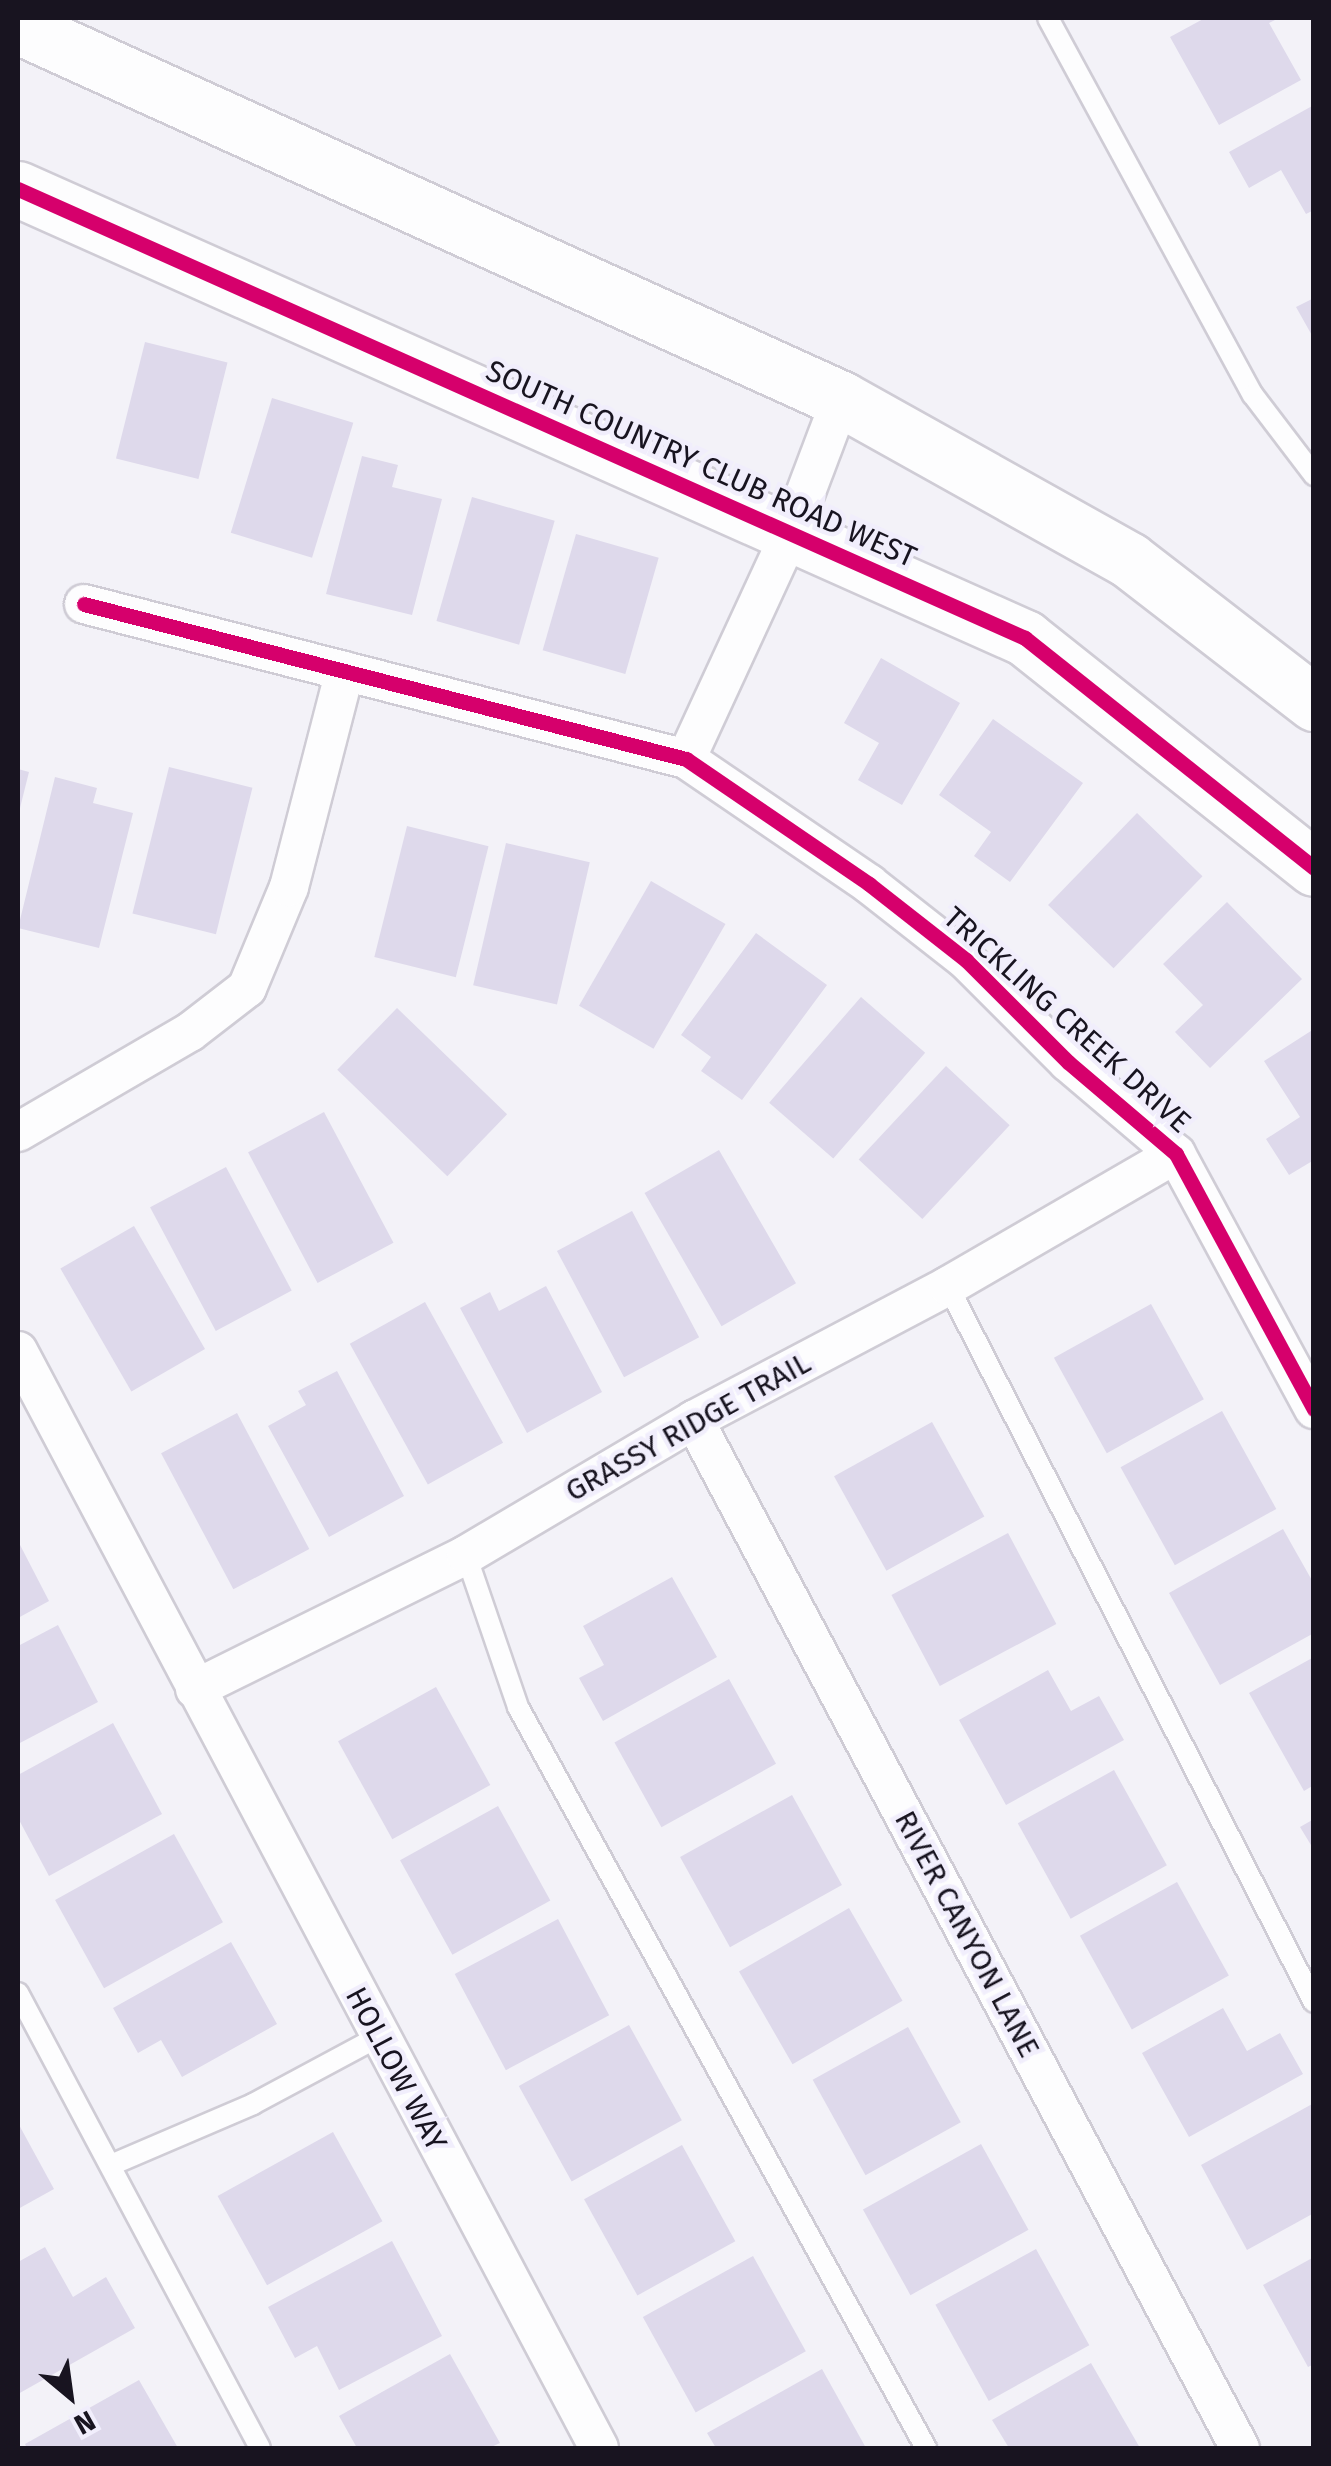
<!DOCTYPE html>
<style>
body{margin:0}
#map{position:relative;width:1331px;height:2466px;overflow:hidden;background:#f3f2f8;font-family:"Fira Sans",sans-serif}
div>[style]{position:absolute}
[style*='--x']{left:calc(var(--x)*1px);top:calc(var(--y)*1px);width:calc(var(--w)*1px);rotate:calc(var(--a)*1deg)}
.building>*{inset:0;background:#ded9eb;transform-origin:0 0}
.roads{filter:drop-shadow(2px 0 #cfccd5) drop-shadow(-2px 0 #cfccd5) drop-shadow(0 2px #cfccd5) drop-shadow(0 -2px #cfccd5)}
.lane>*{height:20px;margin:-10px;padding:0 10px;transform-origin:10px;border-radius:10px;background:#fdfdfe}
.street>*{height:38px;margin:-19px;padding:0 19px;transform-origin:19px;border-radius:19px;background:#fdfdfe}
.secondary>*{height:55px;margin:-27.5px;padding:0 27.5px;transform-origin:27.5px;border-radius:27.5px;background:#fdfdfe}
.cycleway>*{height:15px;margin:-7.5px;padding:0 7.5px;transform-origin:7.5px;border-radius:7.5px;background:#d6006c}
span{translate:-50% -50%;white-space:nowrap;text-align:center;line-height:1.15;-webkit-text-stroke:9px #f1eefc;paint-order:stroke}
.street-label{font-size:30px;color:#181420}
.frame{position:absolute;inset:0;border:20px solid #181420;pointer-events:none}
.north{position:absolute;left:20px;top:2346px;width:100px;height:100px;-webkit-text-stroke:8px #f1eefc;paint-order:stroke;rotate:151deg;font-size:28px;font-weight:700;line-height:40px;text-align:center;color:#181420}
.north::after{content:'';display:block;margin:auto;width:35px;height:45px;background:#181420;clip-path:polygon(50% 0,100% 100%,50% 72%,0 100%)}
</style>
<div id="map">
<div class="building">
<i style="clip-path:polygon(1205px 18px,1279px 18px,1269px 23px,1301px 80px,1219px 125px,1170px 37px)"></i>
<i style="clip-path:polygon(1314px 105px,1314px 210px,1306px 214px,1281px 170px,1249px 188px,1229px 152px)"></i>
<i style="clip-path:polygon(1314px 298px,1314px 339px,1296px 307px)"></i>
<i style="left:145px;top:342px;width:85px;height:120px;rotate:14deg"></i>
<i style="left:272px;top:398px;width:85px;height:141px;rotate:17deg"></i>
<i style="clip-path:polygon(362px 456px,398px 465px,392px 487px,442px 499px,412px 615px,326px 594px)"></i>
<i style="left:472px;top:497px;width:86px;height:129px;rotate:16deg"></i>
<i style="left:576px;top:534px;width:86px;height:121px;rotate:16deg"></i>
<i style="clip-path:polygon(881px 658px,960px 703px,902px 805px,858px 780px,879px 743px,844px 723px)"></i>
<i style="clip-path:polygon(993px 719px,1083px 783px,1010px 882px,974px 856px,991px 832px,939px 795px)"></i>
<i style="left:169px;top:767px;width:86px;height:151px;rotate:14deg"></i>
<i style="clip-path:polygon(18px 769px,29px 772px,19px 812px,18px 812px)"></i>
<i style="clip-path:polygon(55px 777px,97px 788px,93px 803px,133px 813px,99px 948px,18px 928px)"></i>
<i style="left:1137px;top:813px;width:91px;height:128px;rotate:44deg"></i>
<i style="left:407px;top:826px;width:84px;height:135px;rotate:14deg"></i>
<i style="left:506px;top:843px;width:86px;height:146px;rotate:13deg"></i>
<i style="left:651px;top:881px;width:86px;height:144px;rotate:30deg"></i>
<i style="clip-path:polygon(1227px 902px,1302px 979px,1210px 1068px,1175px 1032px,1203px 1005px,1163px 964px)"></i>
<i style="clip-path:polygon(756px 933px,827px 985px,742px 1100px,701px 1071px,711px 1057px,681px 1035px)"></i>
<i style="left:861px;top:997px;width:85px;height:140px;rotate:41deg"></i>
<i style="left:397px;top:1008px;width:153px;height:86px;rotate:44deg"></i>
<i style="clip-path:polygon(1314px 1029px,1314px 1160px,1289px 1175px,1266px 1139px,1300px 1117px,1264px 1061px)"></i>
<i style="left:946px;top:1066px;width:87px;height:128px;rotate:43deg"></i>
<i style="left:324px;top:1112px;width:148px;height:86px;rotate:62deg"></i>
<i style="left:719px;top:1150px;width:154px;height:86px;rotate:60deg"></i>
<i style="left:226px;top:1167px;width:140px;height:86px;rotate:62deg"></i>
<i style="left:632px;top:1211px;width:143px;height:85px;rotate:62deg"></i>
<i style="left:134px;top:1226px;width:142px;height:85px;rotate:60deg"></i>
<i style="clip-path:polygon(546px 1286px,602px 1392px,527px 1433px,460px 1308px,490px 1292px,499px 1311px)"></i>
<i style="left:425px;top:1302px;width:161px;height:86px;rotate:61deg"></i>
<i style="left:1151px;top:1304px;width:109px;height:111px;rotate:61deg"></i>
<i style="clip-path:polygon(337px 1371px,404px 1496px,329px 1537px,268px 1426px,306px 1405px,298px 1391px)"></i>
<i style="left:1222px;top:1411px;width:112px;height:116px;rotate:61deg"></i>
<i style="left:237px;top:1413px;width:154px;height:86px;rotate:62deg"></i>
<i style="left:932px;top:1422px;width:108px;height:112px;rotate:61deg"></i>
<i style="clip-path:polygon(1283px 1529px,1314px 1584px,1314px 1633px,1220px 1685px,1169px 1593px)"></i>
<i style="left:1008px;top:1533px;width:103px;height:132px;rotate:62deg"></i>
<i style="clip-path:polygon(18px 1541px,49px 1601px,18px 1618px)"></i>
<i style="clip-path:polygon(672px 1577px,717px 1657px,603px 1721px,579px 1678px,604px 1665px,583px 1626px)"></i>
<i style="clip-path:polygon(58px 1625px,98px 1702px,18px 1744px,18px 1646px)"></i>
<i style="clip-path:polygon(1314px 1657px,1314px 1785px,1304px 1791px,1249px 1693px)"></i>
<i style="clip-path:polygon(1048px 1670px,1071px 1711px,1099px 1696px,1124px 1740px,1006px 1805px,959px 1720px)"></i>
<i style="left:729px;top:1679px;width:97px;height:131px;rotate:61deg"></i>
<i style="left:436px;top:1687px;width:112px;height:112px;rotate:61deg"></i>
<i style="clip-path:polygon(113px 1723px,162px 1814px,49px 1876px,18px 1818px,18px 1775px)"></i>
<i style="left:1114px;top:1770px;width:109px;height:110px;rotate:61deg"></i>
<i style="left:792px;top:1795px;width:103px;height:128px;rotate:61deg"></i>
<i style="left:498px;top:1806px;width:108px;height:112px;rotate:61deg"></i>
<i style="clip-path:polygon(1314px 1819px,1314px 1850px,1300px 1827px)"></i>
<i style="left:174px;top:1834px;width:101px;height:136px;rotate:61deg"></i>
<i style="left:1177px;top:1882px;width:107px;height:111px;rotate:61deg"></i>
<i style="left:849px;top:1908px;width:107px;height:127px;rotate:60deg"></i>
<i style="left:558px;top:1919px;width:109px;height:117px;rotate:62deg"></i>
<i style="clip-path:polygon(231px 1942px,277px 2024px,182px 2077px,161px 2040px,138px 2053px,113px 2008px)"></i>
<i style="clip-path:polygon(1223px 2008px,1247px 2051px,1280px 2033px,1303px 2074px,1189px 2137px,1142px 2053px)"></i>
<i style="left:629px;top:2025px;width:109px;height:126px;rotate:61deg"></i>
<i style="left:908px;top:2027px;width:109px;height:109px;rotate:61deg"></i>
<i style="clip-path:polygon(1314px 2103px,1314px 2213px,1247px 2250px,1201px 2165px)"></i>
<i style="clip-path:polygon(18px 2123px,54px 2189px,18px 2209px)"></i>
<i style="left:333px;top:2132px;width:102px;height:132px;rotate:61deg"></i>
<i style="left:981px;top:2144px;width:98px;height:135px;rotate:61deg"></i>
<i style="left:682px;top:2145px;width:110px;height:112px;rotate:61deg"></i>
<i style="clip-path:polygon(392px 2241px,442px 2336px,339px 2390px,317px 2346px,295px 2358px,268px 2307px)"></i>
<i style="clip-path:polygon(45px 2247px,73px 2297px,106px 2277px,135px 2328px,18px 2394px,18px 2262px)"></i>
<i style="left:1036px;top:2249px;width:110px;height:115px;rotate:61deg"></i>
<i style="left:753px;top:2256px;width:109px;height:126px;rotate:61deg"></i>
<i style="clip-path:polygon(1314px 2257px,1314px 2364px,1308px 2367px,1263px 2285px)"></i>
<i style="clip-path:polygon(450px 2354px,500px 2443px,489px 2448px,357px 2448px,339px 2416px)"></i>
<i style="clip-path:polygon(1091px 2363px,1140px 2448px,1009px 2448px,992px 2420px)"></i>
<i style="clip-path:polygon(822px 2369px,866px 2448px,716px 2448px,707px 2433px)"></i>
<i style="clip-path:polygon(139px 2380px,178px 2448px,27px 2448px,25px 2444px)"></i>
</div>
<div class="roads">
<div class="lane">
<i style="--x:1048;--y:18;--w:429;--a:61.5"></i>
<i style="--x:1253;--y:395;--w:101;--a:52.7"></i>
<i style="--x:948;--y:1286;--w:804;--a:62.93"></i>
<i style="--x:466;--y:1555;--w:161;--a:71.1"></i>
<i style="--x:518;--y:1707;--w:846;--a:61.16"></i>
<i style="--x:18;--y:1993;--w:515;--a:61.99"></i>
<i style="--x:111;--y:2165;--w:155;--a:-23.2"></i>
<i style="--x:253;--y:2104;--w:142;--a:-28.2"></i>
</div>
<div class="street">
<i style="--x:84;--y:604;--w:622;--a:14.44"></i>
<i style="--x:686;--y:759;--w:222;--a:34.3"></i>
<i style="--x:869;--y:884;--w:123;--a:38.1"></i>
<i style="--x:966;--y:960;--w:144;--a:45"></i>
<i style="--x:1068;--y:1062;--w:142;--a:40.4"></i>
<i style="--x:1176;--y:1154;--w:290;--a:61.6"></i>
<i style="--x:686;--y:759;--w:248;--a:-65.2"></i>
<i style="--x:790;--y:534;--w:144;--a:-69.3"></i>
<i style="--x:18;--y:1132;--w:199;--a:-30.2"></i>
<i style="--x:190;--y:1032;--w:72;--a:-37.7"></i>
<i style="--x:247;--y:988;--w:109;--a:-67.4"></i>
<i style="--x:289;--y:887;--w:223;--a:-75.5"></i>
<i style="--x:18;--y:1351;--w:1241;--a:62.09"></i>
<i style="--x:694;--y:1420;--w:1164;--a:62.03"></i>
<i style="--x:195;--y:1689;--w:302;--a:-26.3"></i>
<i style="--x:466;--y:1555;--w:265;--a:-30.6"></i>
<i style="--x:694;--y:1420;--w:287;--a:-27.8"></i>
<i style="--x:948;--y:1286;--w:263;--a:-30.1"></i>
</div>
<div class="secondary">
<i style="--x:18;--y:26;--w:904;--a:24.38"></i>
<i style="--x:841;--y:399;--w:330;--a:29.2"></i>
<i style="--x:1129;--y:560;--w:234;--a:37.7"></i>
<i style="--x:18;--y:189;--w:1103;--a:24.03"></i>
<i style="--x:1025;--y:638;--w:369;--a:38.5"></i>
</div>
</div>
<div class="cycleway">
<i style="--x:18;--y:189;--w:1103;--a:24.03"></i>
<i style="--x:1025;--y:638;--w:369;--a:38.5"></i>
<i style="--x:84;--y:604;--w:622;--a:14.44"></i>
<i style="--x:686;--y:759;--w:222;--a:34.3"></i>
<i style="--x:869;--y:884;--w:123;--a:38.1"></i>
<i style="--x:966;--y:960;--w:144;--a:45"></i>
<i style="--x:1068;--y:1062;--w:142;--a:40.4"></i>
<i style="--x:1176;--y:1154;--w:290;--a:61.6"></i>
</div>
<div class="street-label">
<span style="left:701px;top:464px;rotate:24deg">SOUTH COUNTRY CLUB ROAD WEST</span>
<span style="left:1067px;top:1020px;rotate:42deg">TRICKLING CREEK DRIVE</span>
<span style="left:688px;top:1427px;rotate:-29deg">GRASSY RIDGE TRAIL</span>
<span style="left:967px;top:1934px;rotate:62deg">RIVER CANYON LANE</span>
<span style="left:396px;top:2069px;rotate:62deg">HOLLOW WAY</span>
</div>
<div class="frame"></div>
<div class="north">N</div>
</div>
